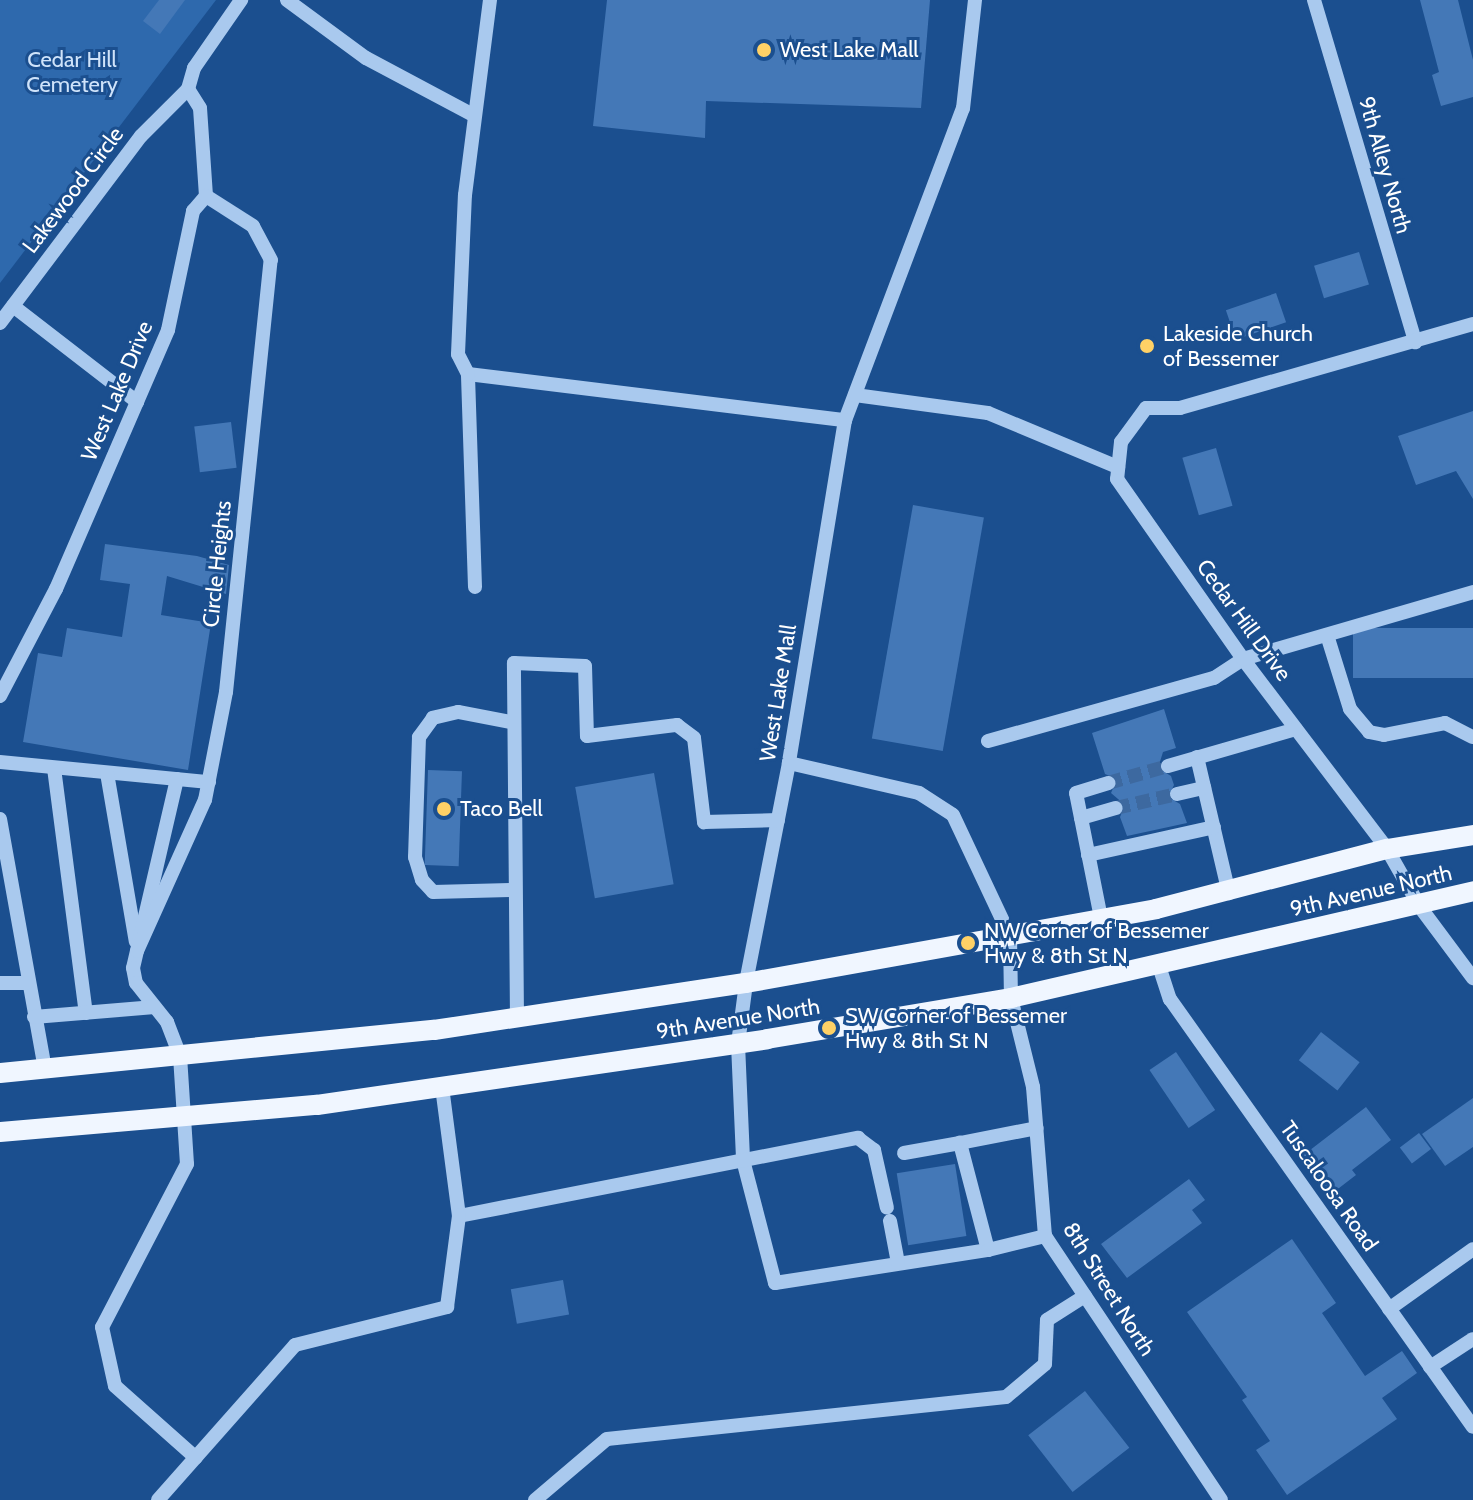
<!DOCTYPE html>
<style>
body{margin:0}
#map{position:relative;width:1473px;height:1500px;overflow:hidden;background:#1b4f8f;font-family:Cabin,sans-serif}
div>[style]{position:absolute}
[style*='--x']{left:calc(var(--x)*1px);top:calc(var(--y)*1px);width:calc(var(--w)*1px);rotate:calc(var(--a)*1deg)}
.green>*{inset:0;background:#2e69ad}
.building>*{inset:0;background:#4478b7;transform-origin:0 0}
.minor-tunnel>*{height:14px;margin-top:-7px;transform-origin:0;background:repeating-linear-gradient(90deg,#3d69a0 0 14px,transparent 0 21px)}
.minor>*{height:14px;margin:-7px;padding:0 7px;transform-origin:7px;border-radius:7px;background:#a9c9ee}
.major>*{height:20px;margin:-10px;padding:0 10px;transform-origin:10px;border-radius:10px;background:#f0f6ff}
.dots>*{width:22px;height:22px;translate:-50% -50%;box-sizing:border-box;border:4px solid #1b4f8f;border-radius:50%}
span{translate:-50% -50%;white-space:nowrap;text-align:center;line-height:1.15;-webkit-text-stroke:6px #1b4f8f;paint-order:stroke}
.poi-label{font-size:22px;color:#fff}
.left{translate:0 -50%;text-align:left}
.park-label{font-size:22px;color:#cfe3fa}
.street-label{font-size:22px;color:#fff}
</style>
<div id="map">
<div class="green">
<i style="clip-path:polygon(0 0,216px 0,0 283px)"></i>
</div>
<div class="building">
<i style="clip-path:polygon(159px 0,185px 0,160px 34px,143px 21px)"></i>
<i style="clip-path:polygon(607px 0,930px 0,921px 108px,706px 101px,705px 138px,593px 126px)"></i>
<i style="clip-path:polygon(1420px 0,1458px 0,1473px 60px,1473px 97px,1441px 106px,1432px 75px,1439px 72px)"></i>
<i style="left:1359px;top:252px;width:34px;height:47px;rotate:73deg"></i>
<i style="left:1276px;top:293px;width:31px;height:53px;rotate:71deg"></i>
<i style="clip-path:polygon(1473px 411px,1473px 499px,1456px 471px,1416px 485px,1398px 436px)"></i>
<i style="left:231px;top:422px;width:46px;height:37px;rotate:83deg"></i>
<i style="left:1216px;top:448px;width:60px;height:35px;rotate:74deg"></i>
<i style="left:913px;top:505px;width:72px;height:237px;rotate:10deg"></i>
<i style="clip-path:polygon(105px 544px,197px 556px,229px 565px,226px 594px,167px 576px,161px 615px,211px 623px,188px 770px,23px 742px,38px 653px,62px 657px,67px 628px,122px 637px,130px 584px,100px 580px)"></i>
<i style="left:1473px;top:628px;width:50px;height:120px;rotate:90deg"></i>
<i style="clip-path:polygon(1164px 709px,1176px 748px,1163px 752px,1158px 768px,1171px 776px,1174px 785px,1168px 797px,1180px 804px,1187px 823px,1127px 836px,1120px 817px,1125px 805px,1111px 793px,1117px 779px,1105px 774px,1092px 733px)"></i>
<i style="left:428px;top:770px;width:34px;height:95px;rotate:2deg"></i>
<i style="left:654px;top:773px;width:113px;height:80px;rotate:80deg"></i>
<i style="left:1321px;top:1032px;width:49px;height:36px;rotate:38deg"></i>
<i style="left:1176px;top:1052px;width:70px;height:32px;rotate:56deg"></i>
<i style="clip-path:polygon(1473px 1098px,1473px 1147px,1445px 1166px,1422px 1134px)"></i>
<i style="clip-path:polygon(1366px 1107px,1391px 1140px,1352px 1170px,1356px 1175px,1330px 1195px,1301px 1157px)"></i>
<i style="left:1419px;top:1133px;width:20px;height:24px;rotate:53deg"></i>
<i style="left:955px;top:1164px;width:73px;height:59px;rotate:81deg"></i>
<i style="clip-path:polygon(1189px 1179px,1205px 1200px,1192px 1210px,1202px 1223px,1127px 1278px,1101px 1244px)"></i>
<i style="clip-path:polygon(1292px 1239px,1336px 1303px,1322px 1313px,1365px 1376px,1402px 1351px,1417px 1373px,1382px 1398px,1397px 1419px,1287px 1495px,1256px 1450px,1270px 1441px,1242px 1400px,1247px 1397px,1187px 1312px)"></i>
<i style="left:563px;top:1280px;width:35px;height:53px;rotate:80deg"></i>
<i style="left:1085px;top:1391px;width:72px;height:72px;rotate:52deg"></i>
</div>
<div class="minor-tunnel">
<i style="--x:1108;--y:783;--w:62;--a:-15.8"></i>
<i style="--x:1116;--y:808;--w:63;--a:-12.9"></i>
</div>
<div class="minor">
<i style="--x:287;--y:0;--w:98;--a:36.3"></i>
<i style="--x:366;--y:58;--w:121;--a:28"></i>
<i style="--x:975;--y:0;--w:109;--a:96.3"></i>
<i style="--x:963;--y:108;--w:334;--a:110.7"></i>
<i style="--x:845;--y:420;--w:348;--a:99.3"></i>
<i style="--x:789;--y:763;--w:224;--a:101.1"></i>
<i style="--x:746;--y:983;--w:62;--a:97.5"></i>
<i style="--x:738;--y:1044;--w:116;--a:87.5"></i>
<i style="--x:743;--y:1160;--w:127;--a:75.4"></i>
<i style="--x:775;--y:1283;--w:216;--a:-8.8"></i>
<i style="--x:988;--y:1250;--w:111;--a:-104.7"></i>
<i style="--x:960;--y:1143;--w:78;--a:-11"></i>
<i style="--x:1314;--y:0;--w:357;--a:73.5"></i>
<i style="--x:13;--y:306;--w:157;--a:37.7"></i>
<i style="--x:0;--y:323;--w:234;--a:-53"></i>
<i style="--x:141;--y:136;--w:66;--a:-45"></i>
<i style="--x:188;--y:89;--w:22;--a:-74"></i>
<i style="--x:194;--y:68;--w:83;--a:-55.3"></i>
<i style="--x:1473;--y:324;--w:305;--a:164"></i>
<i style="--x:1180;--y:408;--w:34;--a:180"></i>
<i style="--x:1146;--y:408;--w:42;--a:126.3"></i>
<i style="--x:1121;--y:442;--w:37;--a:96"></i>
<i style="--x:1117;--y:479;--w:220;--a:55"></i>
<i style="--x:1243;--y:659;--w:238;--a:52.8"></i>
<i style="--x:1387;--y:849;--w:67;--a:60.4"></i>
<i style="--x:1420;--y:907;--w:89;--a:53.3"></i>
<i style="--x:468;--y:374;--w:380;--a:7"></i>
<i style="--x:855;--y:395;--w:134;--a:7.7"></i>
<i style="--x:988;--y:413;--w:141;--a:22.6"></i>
<i style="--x:475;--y:587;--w:213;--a:-91.9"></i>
<i style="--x:468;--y:374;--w:22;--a:-117"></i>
<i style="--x:458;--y:354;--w:159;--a:-87.5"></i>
<i style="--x:465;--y:195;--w:197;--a:-82.7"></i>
<i style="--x:1327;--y:635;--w:77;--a:72.7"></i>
<i style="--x:1350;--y:709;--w:30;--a:50"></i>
<i style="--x:1369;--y:732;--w:15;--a:11"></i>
<i style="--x:1384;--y:735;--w:62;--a:-11.1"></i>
<i style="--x:1445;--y:723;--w:31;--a:27"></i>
<i style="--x:0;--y:696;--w:121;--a:-62.4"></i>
<i style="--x:56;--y:589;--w:282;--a:-66.6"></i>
<i style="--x:168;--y:330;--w:122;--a:-78.1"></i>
<i style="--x:193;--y:211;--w:20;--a:-49"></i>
<i style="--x:206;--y:196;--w:88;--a:-93.9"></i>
<i style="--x:200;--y:108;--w:22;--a:-122"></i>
<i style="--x:511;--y:722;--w:54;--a:-169.3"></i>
<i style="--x:458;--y:712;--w:26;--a:167"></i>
<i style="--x:433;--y:718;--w:24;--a:126"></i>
<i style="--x:419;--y:737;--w:120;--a:91.9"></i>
<i style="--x:415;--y:857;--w:24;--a:73"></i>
<i style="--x:422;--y:880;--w:16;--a:47"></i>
<i style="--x:433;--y:892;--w:79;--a:-1.5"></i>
<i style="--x:988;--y:741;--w:235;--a:-15.6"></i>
<i style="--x:1214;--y:678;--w:35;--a:-33"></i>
<i style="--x:1243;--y:659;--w:240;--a:-16.2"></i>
<i style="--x:1197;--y:757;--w:140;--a:76.8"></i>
<i style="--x:0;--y:762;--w:210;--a:5.5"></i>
<i style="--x:789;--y:763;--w:133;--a:13"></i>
<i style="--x:919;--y:793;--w:40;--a:32.9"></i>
<i style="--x:953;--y:815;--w:134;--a:64.8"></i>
<i style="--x:1010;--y:936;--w:62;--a:89.1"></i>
<i style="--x:1011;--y:998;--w:92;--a:76.1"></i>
<i style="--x:1033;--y:1087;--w:149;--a:85.4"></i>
<i style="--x:1045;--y:1236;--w:317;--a:56.3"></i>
<i style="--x:1168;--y:766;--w:133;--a:-16.1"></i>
<i style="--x:54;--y:768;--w:247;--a:82.6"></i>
<i style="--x:107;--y:773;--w:171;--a:80.3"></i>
<i style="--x:177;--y:779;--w:194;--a:103.1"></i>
<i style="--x:133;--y:968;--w:15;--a:79"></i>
<i style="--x:136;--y:983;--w:50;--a:51.5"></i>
<i style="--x:167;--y:1022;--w:36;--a:69"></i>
<i style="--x:180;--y:1056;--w:108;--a:86.3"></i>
<i style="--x:187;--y:1164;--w:184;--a:117.5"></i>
<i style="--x:102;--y:1327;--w:60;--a:77.6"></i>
<i style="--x:115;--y:1386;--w:108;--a:41.6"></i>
<i style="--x:1177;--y:794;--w:28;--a:-13"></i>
<i style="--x:1081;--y:818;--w:36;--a:-16"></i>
<i style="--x:0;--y:819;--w:255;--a:79.8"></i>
<i style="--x:1088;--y:855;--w:129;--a:-12.5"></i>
<i style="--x:1101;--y:918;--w:127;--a:-101.3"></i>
<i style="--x:1076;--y:793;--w:34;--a:-17"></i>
<i style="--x:137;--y:951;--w:166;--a:-65.8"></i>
<i style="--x:205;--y:800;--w:110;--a:-79"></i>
<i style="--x:226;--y:692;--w:434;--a:-84.1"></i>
<i style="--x:271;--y:260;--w:38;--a:-118"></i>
<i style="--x:253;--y:226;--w:56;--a:-147.4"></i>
<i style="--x:1159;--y:966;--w:35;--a:72"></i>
<i style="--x:1170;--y:999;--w:524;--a:54.7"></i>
<i style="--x:0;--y:983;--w:26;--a:0"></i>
<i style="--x:34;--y:1017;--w:121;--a:-4.7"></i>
<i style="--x:517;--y:1018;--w:355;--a:-90.5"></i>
<i style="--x:514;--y:663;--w:71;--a:2.4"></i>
<i style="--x:585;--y:666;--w:70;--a:88.4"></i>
<i style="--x:587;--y:736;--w:91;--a:-7"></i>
<i style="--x:677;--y:725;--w:21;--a:37"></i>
<i style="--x:694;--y:738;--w:85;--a:83.2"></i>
<i style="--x:704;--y:822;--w:74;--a:-1.5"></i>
<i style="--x:442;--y:1087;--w:130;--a:82.5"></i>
<i style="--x:459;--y:1216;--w:407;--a:-11.1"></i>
<i style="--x:858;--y:1138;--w:20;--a:37"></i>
<i style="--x:874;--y:1150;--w:59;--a:77.4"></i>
<i style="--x:904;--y:1153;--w:57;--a:-10.1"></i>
<i style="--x:890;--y:1221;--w:43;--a:79.2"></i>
<i style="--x:988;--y:1250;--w:59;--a:-13.8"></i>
<i style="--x:1389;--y:1309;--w:103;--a:-35.5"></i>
<i style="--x:1430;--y:1367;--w:51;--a:-33.1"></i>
<i style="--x:158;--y:1500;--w:207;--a:-48.5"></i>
<i style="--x:295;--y:1345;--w:157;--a:-14"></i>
<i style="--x:447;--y:1307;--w:92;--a:-82.5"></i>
<i style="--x:535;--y:1500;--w:94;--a:-40.3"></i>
<i style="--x:607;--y:1439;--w:401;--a:-6"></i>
<i style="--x:1006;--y:1397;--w:51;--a:-40.2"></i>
<i style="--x:1045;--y:1364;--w:44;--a:-87.4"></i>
<i style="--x:1047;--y:1320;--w:45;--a:-32.3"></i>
</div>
<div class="major">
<i style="--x:0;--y:1073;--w:436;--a:-5.7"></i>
<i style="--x:434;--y:1030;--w:316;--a:-8.6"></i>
<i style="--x:746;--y:983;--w:417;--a:-10.2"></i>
<i style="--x:1156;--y:909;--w:239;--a:-14.6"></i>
<i style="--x:1387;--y:849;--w:87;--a:-9.2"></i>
<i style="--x:0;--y:1132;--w:318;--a:-4.9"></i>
<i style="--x:317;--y:1105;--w:455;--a:-8.3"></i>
<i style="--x:767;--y:1039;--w:247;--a:-9.5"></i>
<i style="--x:1011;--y:998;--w:474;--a:-13"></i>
</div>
<div class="dots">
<i style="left:764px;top:50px;background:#ffd166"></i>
<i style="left:1147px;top:346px;background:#ffd166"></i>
<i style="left:444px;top:809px;background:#ffd166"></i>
<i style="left:968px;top:943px;background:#ffd166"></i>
<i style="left:829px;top:1028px;background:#ffd166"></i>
</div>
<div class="poi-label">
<span class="left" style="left:780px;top:50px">West Lake Mall</span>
<span class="left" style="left:1163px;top:346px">Lakeside Church<br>of Bessemer</span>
<span class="left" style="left:460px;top:809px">Taco Bell</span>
<span class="left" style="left:984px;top:943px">NW Corner of Bessemer<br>Hwy &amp; 8th St N</span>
<span class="left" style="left:845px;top:1028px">SW Corner of Bessemer<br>Hwy &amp; 8th St N</span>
</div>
<div class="park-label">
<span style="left:72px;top:72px">Cedar Hill<br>Cemetery</span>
</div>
<div class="street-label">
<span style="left:1385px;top:165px;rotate:74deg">9th Alley North</span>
<span style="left:73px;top:190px;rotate:-53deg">Lakewood Circle</span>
<span style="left:117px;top:391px;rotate:-67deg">West Lake Drive</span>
<span style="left:217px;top:564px;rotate:-84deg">Circle Heights</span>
<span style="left:1244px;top:620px;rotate:54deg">Cedar Hill Drive</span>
<span style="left:778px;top:693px;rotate:-81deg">West Lake Mall</span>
<span style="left:1371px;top:891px;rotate:-13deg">9th Avenue North</span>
<span style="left:738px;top:1019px;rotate:-9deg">9th Avenue North</span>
<span style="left:1329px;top:1186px;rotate:55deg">Tuscaloosa Road</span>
<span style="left:1109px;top:1289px;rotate:58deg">8th Street North</span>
</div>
</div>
